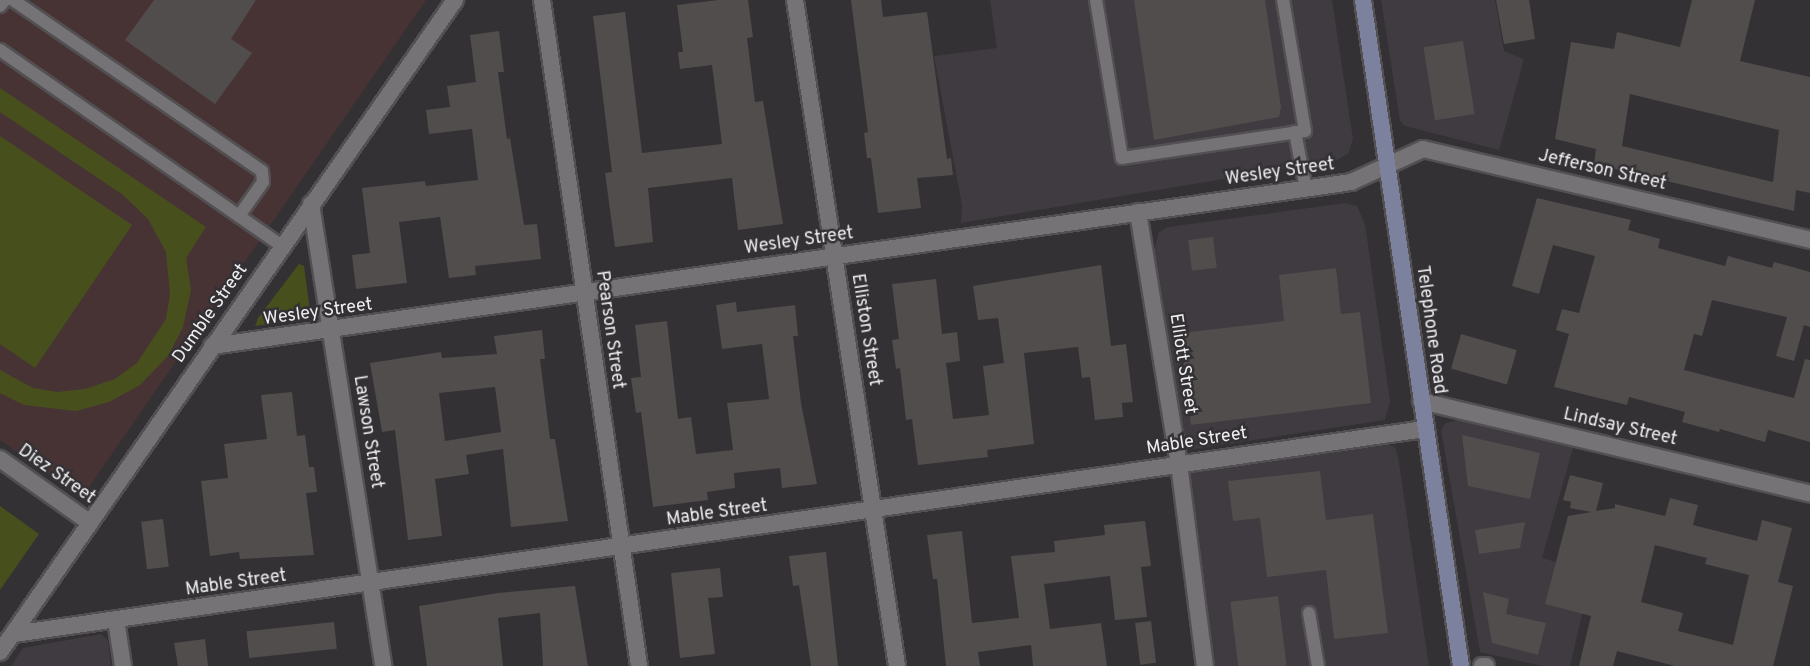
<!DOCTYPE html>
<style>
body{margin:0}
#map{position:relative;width:1810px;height:666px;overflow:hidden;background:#333134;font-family:Overpass,sans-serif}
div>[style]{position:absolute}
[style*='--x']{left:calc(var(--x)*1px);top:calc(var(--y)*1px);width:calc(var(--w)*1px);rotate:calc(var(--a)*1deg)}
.built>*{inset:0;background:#403a41}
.education>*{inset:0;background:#483334}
.green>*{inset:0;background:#47501c}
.building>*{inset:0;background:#514d4c;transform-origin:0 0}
.roads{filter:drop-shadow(2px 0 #525052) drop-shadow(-2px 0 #525052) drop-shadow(0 2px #525052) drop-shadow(0 -2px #525052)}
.service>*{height:12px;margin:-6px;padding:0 6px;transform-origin:6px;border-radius:6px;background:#767376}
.minor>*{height:16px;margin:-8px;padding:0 8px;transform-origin:8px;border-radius:8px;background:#767376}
.tertiary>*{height:16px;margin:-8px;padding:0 8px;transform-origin:8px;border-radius:8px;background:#767376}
.secondary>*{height:16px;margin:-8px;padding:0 8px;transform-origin:8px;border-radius:8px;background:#7c829e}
span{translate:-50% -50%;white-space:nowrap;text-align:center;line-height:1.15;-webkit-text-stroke:5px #333134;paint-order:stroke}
.street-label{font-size:18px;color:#efeef0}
</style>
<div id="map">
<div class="built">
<i style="clip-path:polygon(990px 0,1332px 0,1353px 139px,1348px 154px,1337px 160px,961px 223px,962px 205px,934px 56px,997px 48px)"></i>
<i style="clip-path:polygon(1381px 0,1495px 0,1504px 51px,1524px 59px,1499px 150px,1405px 126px,1400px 121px)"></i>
<i style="clip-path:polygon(1345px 203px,1357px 206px,1365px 224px,1390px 401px,1385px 420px,1188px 450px,1179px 442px,1154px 251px,1159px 232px,1168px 227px)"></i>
<i style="clip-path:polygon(1458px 420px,1573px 448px,1542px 558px,1592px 572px,1570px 666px,1542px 666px,1480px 652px,1441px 430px,1446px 423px)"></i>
<i style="clip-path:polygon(1386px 444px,1395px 447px,1398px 456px,1429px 666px,1213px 666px,1186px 481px,1192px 472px)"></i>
<i style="clip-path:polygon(101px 634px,108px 640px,111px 666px,11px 666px,23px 648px)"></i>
</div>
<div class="education">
<i style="clip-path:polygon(0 0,426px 0,82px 497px,0 440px)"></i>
</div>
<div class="green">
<i style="clip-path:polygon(0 88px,206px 227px,186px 258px,191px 290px,183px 327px,168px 356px,140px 385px,109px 402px,76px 411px,24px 405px,0 393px,0 370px,33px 388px,57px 392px,85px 389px,115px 379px,137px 363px,166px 319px,170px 294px,166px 252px,148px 219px,123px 195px,0 112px)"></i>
<i style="clip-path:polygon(0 136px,132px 225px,35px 368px,0 344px)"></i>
<i style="clip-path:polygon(299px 264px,304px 266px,310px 311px,307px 319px,255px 326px,258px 318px)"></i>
<i style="clip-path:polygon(0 506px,39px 534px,0 590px)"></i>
</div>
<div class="building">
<i style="clip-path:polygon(154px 0,256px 0,231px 39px,252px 53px,215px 104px,125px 40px)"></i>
<i style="clip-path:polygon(718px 0,748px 0,753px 37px,747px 38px,755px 102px,763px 101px,783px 224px,738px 230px,732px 178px,648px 188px,653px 242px,615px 247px,605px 173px,612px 172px,593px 16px,625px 12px,642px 153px,722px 144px,712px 65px,680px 69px,678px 52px,683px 52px,677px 5px)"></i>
<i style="clip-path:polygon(851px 0,881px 0,883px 17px,927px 12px,947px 159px,951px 158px,953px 175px,917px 178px,921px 208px,878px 213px,871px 158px,867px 158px,864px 133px,868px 132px)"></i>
<i style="clip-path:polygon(1134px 0,1265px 0,1281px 107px,1279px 117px,1154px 140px)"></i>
<i style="clip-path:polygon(1496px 0,1529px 0,1535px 39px,1504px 44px)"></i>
<i style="clip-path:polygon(evenodd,1692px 0,1755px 0,1740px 61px,1810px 77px,1810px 193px,1796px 190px,1794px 211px,1594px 164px,1596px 149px,1555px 139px,1571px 42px,1614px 49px,1617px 32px,1680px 47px,1692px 0,1630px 94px,1779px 130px,1773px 182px,1622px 146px,1630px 94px)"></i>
<i style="clip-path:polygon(499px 31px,504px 72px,498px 72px,507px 139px,510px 138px,524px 225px,537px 224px,541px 259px,475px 266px,476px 275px,449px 278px,440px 217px,399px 222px,407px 283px,356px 289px,352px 255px,370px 253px,362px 188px,425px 181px,426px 186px,478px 180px,472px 129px,429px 134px,426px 110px,450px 107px,447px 86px,476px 82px,470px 35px)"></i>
<i style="left:1463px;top:41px;width:74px;height:40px;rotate:81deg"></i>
<i style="clip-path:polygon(1537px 198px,1631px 220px,1628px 230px,1660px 239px,1658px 248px,1725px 266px,1728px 256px,1772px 268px,1774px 262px,1810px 272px,1810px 327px,1804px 325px,1794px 361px,1776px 356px,1787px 317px,1712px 300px,1702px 336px,1694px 334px,1684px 370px,1794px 398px,1805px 359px,1810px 360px,1810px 442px,1768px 430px,1765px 442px,1720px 429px,1719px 432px,1682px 422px,1685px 412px,1629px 397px,1627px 405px,1554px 387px,1569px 334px,1556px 330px,1562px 309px,1579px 313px,1595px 256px,1553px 245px,1539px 294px,1512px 286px)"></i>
<i style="left:1213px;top:237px;width:31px;height:25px;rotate:83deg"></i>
<i style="clip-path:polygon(1101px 265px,1111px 346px,1126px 344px,1133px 402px,1122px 403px,1123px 417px,1095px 420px,1090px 377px,1082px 378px,1078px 347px,1024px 353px,1034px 444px,987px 450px,988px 457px,918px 465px,912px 419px,906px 420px,900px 368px,896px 369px,892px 340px,899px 339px,892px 284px,936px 279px,942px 334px,957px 332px,960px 361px,946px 363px,953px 419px,989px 415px,983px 366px,1004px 363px,998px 318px,978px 320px,973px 286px)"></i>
<i style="clip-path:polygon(1336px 268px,1341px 314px,1360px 312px,1371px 403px,1191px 425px,1180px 333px,1284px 321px,1279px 275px)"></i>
<i style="clip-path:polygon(736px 302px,737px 312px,795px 305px,798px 336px,793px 336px,801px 403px,817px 484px,782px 488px,780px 468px,734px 473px,735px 488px,707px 492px,708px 500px,653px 507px,641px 412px,636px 413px,631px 378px,641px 377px,635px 325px,667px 321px,678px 419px,691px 417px,696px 454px,733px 450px,727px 403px,769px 399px,762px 344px,722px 349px,716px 305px)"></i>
<i style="clip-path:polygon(evenodd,542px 330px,545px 359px,540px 359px,550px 439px,555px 439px,568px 521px,511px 527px,503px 449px,466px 455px,469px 474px,435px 479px,442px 536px,408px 540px,395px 430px,382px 432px,370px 363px,441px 352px,442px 358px,497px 354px,494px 336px,542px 330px,495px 387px,501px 432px,445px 441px,439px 393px,495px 387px)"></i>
<i style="left:1461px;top:334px;width:58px;height:36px;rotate:16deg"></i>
<i style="clip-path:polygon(292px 392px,297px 436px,305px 435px,309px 467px,314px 467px,317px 492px,306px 493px,314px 555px,240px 559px,239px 552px,210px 556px,201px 481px,228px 478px,224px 444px,267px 439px,261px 395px)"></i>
<i style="clip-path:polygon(1462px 435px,1540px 453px,1530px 499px,1468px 486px)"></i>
<i style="clip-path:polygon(1320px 471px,1326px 520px,1373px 514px,1388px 633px,1334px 639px,1326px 570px,1267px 577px,1260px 518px,1233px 521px,1228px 481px)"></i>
<i style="clip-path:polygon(evenodd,1570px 475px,1603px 483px,1596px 511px,1615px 508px,1615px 504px,1665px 516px,1670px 498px,1698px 505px,1693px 525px,1757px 541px,1762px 520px,1792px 528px,1778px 582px,1793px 586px,1773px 666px,1675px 666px,1617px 651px,1613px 666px,1579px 666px,1591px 616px,1545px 604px,1568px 516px,1591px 512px,1570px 508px,1571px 502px,1563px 500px,1570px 475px,1655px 545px,1707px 558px,1705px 564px,1749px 575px,1733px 645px,1678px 631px,1683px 613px,1641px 602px,1655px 545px)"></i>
<i style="left:163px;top:519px;width:48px;height:22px;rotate:83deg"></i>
<i style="clip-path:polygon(1145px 521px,1151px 566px,1141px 567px,1147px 617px,1115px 620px,1110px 576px,1044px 584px,1050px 629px,1101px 623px,1107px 666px,1033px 666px,1031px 645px,978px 652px,980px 666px,946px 666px,937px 579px,933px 579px,927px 535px,962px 531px,972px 623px,1019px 618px,1011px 556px,1055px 552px,1054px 541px,1105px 535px,1104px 525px)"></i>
<i style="clip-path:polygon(1525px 522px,1520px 548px,1479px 554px,1475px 530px)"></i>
<i style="clip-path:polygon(826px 552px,838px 666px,811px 666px,799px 585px,793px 586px,789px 556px)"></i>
<i style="clip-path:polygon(720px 568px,723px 597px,708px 598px,715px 654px,680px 658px,671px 573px)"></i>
<i style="clip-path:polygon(575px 586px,588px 666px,543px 666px,540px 613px,498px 618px,503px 666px,427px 666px,419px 606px,498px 593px)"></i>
<i style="clip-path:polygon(1483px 592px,1509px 599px,1506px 614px,1546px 623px,1538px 655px,1492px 643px)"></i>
<i style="left:1278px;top:596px;width:70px;height:48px;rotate:83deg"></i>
<i style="left:1151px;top:621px;width:42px;height:16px;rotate:83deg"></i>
<i style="left:334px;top:622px;width:27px;height:88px;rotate:84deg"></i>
<i style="clip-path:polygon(205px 639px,208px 666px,178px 666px,174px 643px)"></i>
</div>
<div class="roads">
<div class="service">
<i style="--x:13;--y:0;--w:302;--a:34.5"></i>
<i style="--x:262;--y:171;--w:11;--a:85"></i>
<i style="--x:263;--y:182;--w:42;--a:125.2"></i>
<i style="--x:1096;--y:0;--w:160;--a:80.7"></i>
<i style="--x:1122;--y:158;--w:185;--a:-8.4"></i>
<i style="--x:1305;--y:131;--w:133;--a:-99.5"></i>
<i style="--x:0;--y:6;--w:8;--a:-50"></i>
<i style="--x:0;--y:50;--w:343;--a:34.8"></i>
<i style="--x:1295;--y:132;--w:58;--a:79.1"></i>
<i style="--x:1309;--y:613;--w:54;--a:80.4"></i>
</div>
<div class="minor">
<i style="--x:542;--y:0;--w:673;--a:81.71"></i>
<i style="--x:795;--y:0;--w:674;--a:81.29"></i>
<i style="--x:311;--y:204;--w:468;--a:81.1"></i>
<i style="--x:1138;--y:212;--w:255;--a:80.8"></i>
<i style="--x:1179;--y:464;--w:204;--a:82.7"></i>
<i style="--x:1421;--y:401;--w:400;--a:13.4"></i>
<i style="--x:0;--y:459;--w:109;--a:35.3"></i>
<i style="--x:116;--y:620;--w:47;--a:81.3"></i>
<i style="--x:14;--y:634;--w:1426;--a:-8.27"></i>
<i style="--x:1482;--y:666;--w:4;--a:0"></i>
</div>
<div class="tertiary">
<i style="--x:212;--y:346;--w:1151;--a:-8.19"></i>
<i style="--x:1351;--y:182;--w:79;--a:-24.6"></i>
<i style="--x:1423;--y:149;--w:398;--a:13.2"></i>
<i style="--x:0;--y:652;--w:795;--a:-55.09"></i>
</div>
<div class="secondary">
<i style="--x:1363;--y:0;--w:673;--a:81.63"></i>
</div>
</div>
<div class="street-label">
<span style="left:1602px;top:171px;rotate:13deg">Jefferson Street</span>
<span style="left:1280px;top:173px;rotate:-8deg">Wesley Street</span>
<span style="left:799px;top:242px;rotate:-8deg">Wesley Street</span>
<span style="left:318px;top:313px;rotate:-8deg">Wesley Street</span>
<span style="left:211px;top:314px;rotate:-55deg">Dumble Street</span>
<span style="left:609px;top:330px;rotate:82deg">Pearson Street</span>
<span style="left:865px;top:330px;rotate:81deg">Elliston Street</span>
<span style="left:1430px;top:330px;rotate:82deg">Telephone Road</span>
<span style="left:1182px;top:364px;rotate:81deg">Elliott Street</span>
<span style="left:1620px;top:428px;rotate:13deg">Lindsay Street</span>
<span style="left:367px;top:432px;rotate:81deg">Lawson Street</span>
<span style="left:1197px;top:442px;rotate:-9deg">Mable Street</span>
<span style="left:56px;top:475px;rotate:35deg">Diez Street</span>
<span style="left:717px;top:514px;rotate:-8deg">Mable Street</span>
<span style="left:236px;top:584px;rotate:-8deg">Mable Street</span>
</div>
</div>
